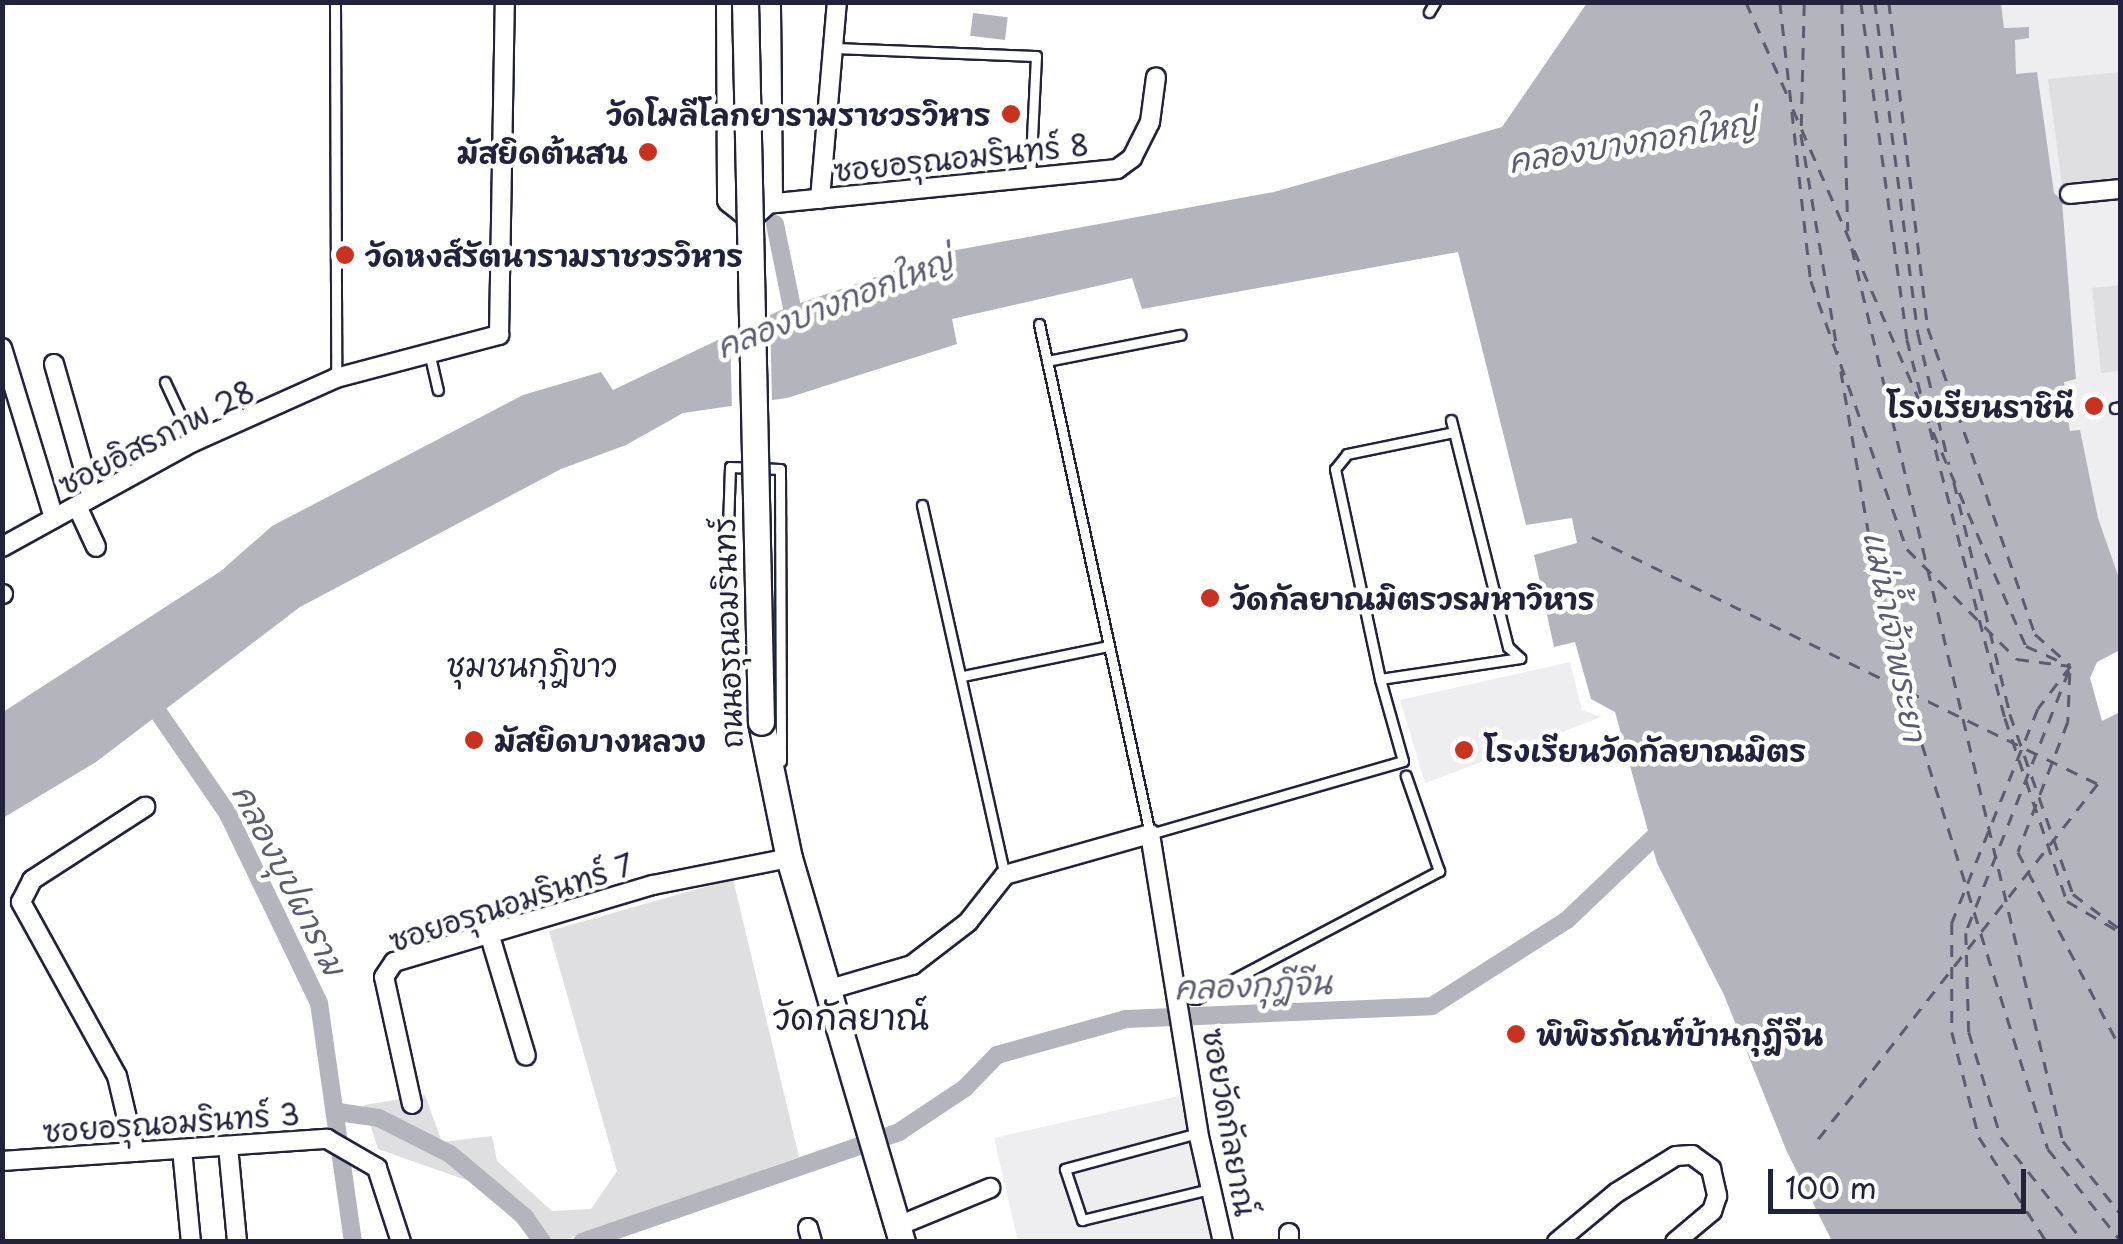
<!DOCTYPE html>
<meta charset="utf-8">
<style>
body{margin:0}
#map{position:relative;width:2123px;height:1244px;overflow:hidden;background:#fff;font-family:"Playpen Sans","Playpen Sans Thai",sans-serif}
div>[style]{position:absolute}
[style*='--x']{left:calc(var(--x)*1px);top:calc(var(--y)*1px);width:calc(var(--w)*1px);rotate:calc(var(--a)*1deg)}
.built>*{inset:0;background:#eeeef1}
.green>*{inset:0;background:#dfdfe2}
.water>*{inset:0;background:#b4b4bc;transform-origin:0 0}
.pier>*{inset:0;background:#fff}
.canal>*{height:18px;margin:-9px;padding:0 9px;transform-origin:9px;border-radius:9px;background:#b4b4bc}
.ferry>*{height:2.5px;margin-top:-1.25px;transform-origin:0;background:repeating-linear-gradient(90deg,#5c5c6f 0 12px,transparent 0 22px)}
.roads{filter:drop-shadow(2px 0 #22223b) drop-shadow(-2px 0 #22223b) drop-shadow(0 2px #22223b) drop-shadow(0 -2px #22223b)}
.service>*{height:9px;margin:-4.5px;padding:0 4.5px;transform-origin:4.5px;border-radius:4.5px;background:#fff}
.minor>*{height:18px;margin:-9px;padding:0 9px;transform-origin:9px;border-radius:9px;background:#fff}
.secondary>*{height:25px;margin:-12.5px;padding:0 12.5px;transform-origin:12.5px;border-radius:12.5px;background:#fff}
.bridges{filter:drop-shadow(2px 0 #22223b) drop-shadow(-2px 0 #22223b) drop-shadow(0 2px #22223b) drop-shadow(0 -2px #22223b)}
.secondary-bridge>*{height:25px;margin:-12.5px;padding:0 12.5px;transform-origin:12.5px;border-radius:12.5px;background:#fff}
.dots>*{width:28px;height:28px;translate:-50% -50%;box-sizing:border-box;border:5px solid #fff;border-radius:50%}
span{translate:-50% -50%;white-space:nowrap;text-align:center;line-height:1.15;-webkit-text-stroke:9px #fff;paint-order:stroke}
.poi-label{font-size:30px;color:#22223b;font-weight:700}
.right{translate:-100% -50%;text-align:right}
.left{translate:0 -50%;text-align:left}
.street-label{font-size:30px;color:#22223b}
.water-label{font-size:32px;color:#5c5c6f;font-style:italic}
.neighbourhood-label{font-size:32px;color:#22223b}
.quarter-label{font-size:35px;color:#22223b}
.frame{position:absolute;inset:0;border:5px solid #22223b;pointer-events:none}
.scale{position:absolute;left:1768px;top:1169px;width:258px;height:45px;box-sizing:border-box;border:5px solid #22223b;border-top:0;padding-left:12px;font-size:30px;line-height:35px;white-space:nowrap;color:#22223b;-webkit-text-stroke:8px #fff;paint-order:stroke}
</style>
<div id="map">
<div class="built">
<i style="clip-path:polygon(2001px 3px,2120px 3px,2120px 581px,2098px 518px,2080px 431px,2071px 431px,2064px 381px,2076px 378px,2062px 200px,2054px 194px,2036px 72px,2016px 75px,2015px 40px,2029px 27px,2004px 28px)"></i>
<i style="clip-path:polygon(1570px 662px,1582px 710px,1602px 717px,1425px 783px,1400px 700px)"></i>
<i style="clip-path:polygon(1188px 1094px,1222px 1241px,1018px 1241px,994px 1138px)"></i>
</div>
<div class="green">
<i style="clip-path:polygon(2120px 72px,2120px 179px,2062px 185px,2048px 79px)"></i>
<i style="clip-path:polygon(2120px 285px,2120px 371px,2101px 373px,2092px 288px)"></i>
<i style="clip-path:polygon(733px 879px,799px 1157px,562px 1241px,532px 1241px,486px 1187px,378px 1149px,364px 1105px,425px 1095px,442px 1142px,492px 1136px,497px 1161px,552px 1211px,591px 1209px,617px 1171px,549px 931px)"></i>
</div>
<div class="water">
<i style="clip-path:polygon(1587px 3px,2001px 3px,2004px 28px,2029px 27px,2029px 38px,2015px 40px,2016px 74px,2037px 72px,2054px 193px,2062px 200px,2076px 379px,2064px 382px,2070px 431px,2080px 430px,2098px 518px,2120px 581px,2120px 1241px,1832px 1241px,1787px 1152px,1724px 995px,1657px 863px,1615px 712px,1591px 699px,1575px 642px,1554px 647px,1534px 555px,1577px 543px,1572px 518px,1526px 525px,1458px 252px,1142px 309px,1132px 278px,952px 319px,957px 344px,787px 398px,683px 413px,626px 445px,561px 469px,300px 607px,96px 762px,3px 818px,3px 712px,221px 571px,272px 526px,523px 395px,601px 372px,613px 390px,783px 309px,951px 251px,1274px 192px,1502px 127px)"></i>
<i style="left:973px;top:13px;width:35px;height:23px;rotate:7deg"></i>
</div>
<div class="pier">
<i style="clip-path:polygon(770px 310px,772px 405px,732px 411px,730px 330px)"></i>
<i style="clip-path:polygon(2120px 650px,2120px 712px,2102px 721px,2090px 678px,2097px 662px)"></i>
</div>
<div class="canal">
<i style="--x:775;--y:224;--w:105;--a:78.5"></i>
<i style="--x:147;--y:696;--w:143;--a:55.5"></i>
<i style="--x:228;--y:814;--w:210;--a:64.3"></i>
<i style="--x:319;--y:1003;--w:241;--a:81.9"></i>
<i style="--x:338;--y:1112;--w:41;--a:8.3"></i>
<i style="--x:379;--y:1118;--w:80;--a:26.9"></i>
<i style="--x:450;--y:1154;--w:97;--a:40"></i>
<i style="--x:524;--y:1216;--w:32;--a:55"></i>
<i style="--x:582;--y:1242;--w:336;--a:-19.1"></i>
<i style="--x:899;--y:1132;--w:79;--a:-33.7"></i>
<i style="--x:965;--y:1088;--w:46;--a:-45.9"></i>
<i style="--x:997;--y:1055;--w:134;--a:-15.6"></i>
<i style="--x:1126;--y:1019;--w:306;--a:-2.4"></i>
<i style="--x:1432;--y:1006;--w:160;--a:-32.5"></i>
<i style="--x:1567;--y:920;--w:141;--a:-43.6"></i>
</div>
<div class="ferry">
<i style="--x:1746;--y:2;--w:108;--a:66"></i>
<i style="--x:1780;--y:2;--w:281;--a:83.7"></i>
<i style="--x:1811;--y:281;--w:285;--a:70.3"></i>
<i style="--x:1907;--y:549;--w:156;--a:45"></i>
<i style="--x:2017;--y:659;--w:54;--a:7.4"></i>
<i style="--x:2071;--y:666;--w:54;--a:127.5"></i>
<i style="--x:2038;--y:709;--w:231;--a:111.9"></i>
<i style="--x:1952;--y:923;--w:109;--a:90"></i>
<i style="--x:1952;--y:1032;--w:108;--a:75.6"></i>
<i style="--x:1979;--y:1137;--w:125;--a:57.1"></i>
<i style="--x:1842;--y:2;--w:229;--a:88.5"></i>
<i style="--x:1861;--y:2;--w:340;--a:82.2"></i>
<i style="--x:1907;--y:339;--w:73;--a:75.8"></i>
<i style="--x:1875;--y:2;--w:334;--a:82.6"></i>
<i style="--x:1918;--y:333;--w:135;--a:76.7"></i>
<i style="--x:1889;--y:2;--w:328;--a:83.2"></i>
<i style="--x:1928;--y:328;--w:324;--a:70.7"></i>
<i style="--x:2035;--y:634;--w:47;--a:41.5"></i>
<i style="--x:1793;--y:109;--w:585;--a:66.54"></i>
<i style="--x:2026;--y:646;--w:42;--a:24.1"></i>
<i style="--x:1801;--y:126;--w:124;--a:-88.6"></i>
<i style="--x:1801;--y:134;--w:222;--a:80.4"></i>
<i style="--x:1852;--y:248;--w:918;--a:76.71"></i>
<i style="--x:2063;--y:1141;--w:92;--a:51.6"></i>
<i style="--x:1841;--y:371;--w:251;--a:80.3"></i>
<i style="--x:1883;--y:618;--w:556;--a:72.74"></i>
<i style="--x:2048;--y:1149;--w:116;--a:51.6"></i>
<i style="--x:1930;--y:428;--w:300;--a:75.5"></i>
<i style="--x:2005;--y:718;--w:193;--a:71.3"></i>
<i style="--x:2067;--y:901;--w:61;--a:30.3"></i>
<i style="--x:1954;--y:482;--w:239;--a:76.4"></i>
<i style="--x:2010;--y:714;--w:191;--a:70.7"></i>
<i style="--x:2073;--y:894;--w:59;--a:36.7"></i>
<i style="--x:1592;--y:537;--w:563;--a:26.02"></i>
<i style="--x:2098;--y:784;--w:458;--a:128.2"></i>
<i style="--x:2069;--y:671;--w:282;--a:111.5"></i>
<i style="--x:1966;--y:933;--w:99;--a:88.3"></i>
<i style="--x:1969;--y:1032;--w:110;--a:73.1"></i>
<i style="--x:2001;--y:1137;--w:134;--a:51.7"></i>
<i style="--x:2070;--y:673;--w:49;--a:92.3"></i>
<i style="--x:2068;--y:722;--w:139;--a:111"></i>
<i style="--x:2018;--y:852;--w:220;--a:62.4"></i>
</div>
<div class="roads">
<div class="service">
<i style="--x:335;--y:2;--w:376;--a:89.8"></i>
<i style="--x:1429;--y:12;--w:12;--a:-59"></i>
<i style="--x:833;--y:48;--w:203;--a:2.3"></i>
<i style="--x:1036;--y:56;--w:121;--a:92.8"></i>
<i style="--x:1039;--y:324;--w:522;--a:77.72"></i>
<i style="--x:1150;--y:834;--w:263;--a:-16.1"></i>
<i style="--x:1403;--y:761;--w:85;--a:-105.7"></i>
<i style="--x:1380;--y:679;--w:142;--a:-8.5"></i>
<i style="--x:1520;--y:658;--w:16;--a:-137"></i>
<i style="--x:1508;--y:647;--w:234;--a:-104.1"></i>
<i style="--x:429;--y:352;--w:39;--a:77"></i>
<i style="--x:1047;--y:361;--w:136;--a:-11.1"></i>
<i style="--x:165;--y:382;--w:66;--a:65"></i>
<i style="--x:2115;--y:408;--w:5;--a:-11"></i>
<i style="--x:922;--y:505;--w:379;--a:77.4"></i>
<i style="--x:728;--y:527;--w:60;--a:-88.1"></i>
<i style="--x:730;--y:467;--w:50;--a:2.3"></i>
<i style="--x:780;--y:469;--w:292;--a:89.8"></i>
<i style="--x:963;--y:676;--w:148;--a:-11.7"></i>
<i style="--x:1380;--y:679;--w:215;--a:-102.1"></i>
<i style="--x:1335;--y:469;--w:19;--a:-51"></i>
<i style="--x:1347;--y:454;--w:109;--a:-11.6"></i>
<i style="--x:1180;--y:996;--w:16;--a:11"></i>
<i style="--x:1196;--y:999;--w:275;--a:-27.8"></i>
<i style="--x:1439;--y:871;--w:101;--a:-109.2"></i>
<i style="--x:1198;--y:1133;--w:138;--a:164.9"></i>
<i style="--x:1065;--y:1169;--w:54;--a:71.6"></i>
<i style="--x:1082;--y:1220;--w:132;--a:-13.6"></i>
</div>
<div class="minor">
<i style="--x:2070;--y:194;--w:50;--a:-5.7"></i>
<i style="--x:820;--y:199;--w:198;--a:-85.1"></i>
<i style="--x:766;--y:204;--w:353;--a:-5.7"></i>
<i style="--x:1117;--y:169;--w:19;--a:-36"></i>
<i style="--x:1132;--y:158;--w:40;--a:-63.4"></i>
<i style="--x:1150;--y:122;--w:45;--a:-82.4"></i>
<i style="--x:2;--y:348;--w:178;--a:73"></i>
<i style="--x:54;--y:364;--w:138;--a:74.1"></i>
<i style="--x:77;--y:506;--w:45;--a:65.1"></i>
<i style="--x:2;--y:547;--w:218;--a:-28.8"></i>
<i style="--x:193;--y:442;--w:157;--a:-24.1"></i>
<i style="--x:336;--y:378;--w:169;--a:-14.8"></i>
<i style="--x:499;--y:335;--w:333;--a:-89"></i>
<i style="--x:2;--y:594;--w:1;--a:0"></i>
<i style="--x:489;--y:933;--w:128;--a:73.3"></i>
<i style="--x:827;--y:990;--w:89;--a:-16.4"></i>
<i style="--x:912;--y:965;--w:71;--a:-37.5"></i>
<i style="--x:968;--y:922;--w:60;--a:-51.8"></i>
<i style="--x:1005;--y:875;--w:151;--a:-15.8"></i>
<i style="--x:1150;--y:834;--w:302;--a:80.8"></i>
<i style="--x:1198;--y:1132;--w:113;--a:77.2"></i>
<i style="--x:412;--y:1104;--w:130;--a:-102.4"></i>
<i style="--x:384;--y:977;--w:18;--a:-56"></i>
<i style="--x:394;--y:962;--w:270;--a:-16.6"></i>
<i style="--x:653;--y:885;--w:139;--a:-11.2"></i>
<i style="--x:228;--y:1146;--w:96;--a:84.6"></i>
<i style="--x:182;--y:1149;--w:93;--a:84.5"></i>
<i style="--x:135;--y:1152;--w:78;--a:-103.3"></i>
<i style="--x:117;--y:1076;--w:199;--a:-118.9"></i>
<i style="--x:21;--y:902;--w:25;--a:-63"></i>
<i style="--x:32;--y:880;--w:135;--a:-32.9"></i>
<i style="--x:2;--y:1161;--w:326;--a:-3.9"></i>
<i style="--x:327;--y:1139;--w:58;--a:30.1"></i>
<i style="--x:377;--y:1168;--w:78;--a:72"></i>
<i style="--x:898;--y:1226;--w:100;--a:-22.4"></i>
<i style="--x:808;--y:1228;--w:15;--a:74"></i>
<i style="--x:1289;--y:1233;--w:9;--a:90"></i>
<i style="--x:1557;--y:1242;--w:77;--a:-39.7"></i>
<i style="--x:1616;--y:1193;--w:70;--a:-31.7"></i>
<i style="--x:1676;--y:1156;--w:16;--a:-4"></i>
<i style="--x:1692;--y:1155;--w:24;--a:36"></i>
<i style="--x:1711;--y:1169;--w:28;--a:77"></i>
<i style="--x:1717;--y:1196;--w:16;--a:108"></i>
<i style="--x:1712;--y:1211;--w:48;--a:140"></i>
</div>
<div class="secondary">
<i style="--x:729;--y:2;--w:197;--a:89.7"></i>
<i style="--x:730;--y:199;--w:26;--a:39"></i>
<i style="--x:750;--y:215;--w:25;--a:-42"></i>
<i style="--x:769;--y:198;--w:196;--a:-90.6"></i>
<i style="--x:761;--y:722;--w:139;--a:78.4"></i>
<i style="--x:789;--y:858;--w:400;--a:73.6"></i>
</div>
</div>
<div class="bridges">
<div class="secondary-bridge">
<i style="--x:745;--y:2;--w:720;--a:88.73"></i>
</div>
</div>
<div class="dots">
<i style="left:1011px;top:114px;background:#c8321e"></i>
<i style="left:648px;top:152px;background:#c8321e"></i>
<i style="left:345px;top:255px;background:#c8321e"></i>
<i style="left:2094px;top:406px;background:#c8321e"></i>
<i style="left:1210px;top:598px;background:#c8321e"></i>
<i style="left:474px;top:740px;background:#c8321e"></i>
<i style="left:1464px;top:750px;background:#c8321e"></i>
<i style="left:1516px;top:1034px;background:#c8321e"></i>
</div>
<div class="poi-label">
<span class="right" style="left:991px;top:114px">วัดโมลีโลกยารามราชวรวิหาร</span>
<span class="right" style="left:628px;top:152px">มัสยิดต้นสน</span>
<span class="left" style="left:365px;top:255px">วัดหงส์รัตนารามราชวรวิหาร</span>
<span class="right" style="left:2074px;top:406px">โรงเรียนราชินี</span>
<span class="left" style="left:1230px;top:598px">วัดกัลยาณมิตรวรมหาวิหาร</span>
<span class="left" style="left:494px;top:740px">มัสยิดบางหลวง</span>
<span class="left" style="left:1484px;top:750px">โรงเรียนวัดกัลยาณมิตร</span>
<span class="left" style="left:1536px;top:1034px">พิพิธภัณฑ์บ้านกุฎีจีน</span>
</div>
<div class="street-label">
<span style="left:961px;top:157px;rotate:-6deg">ซอยอรุณอมรินทร์ 8</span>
<span style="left:156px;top:437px;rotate:-27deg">ซอยอิสรภาพ 28</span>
<span style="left:727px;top:633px;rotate:-92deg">ถนนอรุณอมรินทร์</span>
<span style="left:511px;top:902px;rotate:-18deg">ซอยอรุณอมรินทร์ 7</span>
<span style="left:171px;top:1122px;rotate:-4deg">ซอยอรุณอมรินทร์ 3</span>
<span style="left:1230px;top:1122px;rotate:80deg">ซอยวัดกัลยาณ์</span>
</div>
<div class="water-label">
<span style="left:1632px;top:141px;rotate:-9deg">คลองบางกอกใหญ่</span>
<span style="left:834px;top:302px;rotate:-21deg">คลองบางกอกใหญ่</span>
<span style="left:1896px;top:636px;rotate:79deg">แม่น้ำเจ้าพระยา</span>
<span style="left:290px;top:879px;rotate:63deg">คลองบุปผาราม</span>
<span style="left:1253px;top:984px;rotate:-2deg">คลองกุฎีจีน</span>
</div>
<div class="neighbourhood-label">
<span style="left:532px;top:664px">ชุมชนกุฎิขาว</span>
</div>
<div class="quarter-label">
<span style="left:851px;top:1016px">วัดกัลยาณ์</span>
</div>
<div class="frame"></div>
<div class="scale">100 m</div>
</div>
